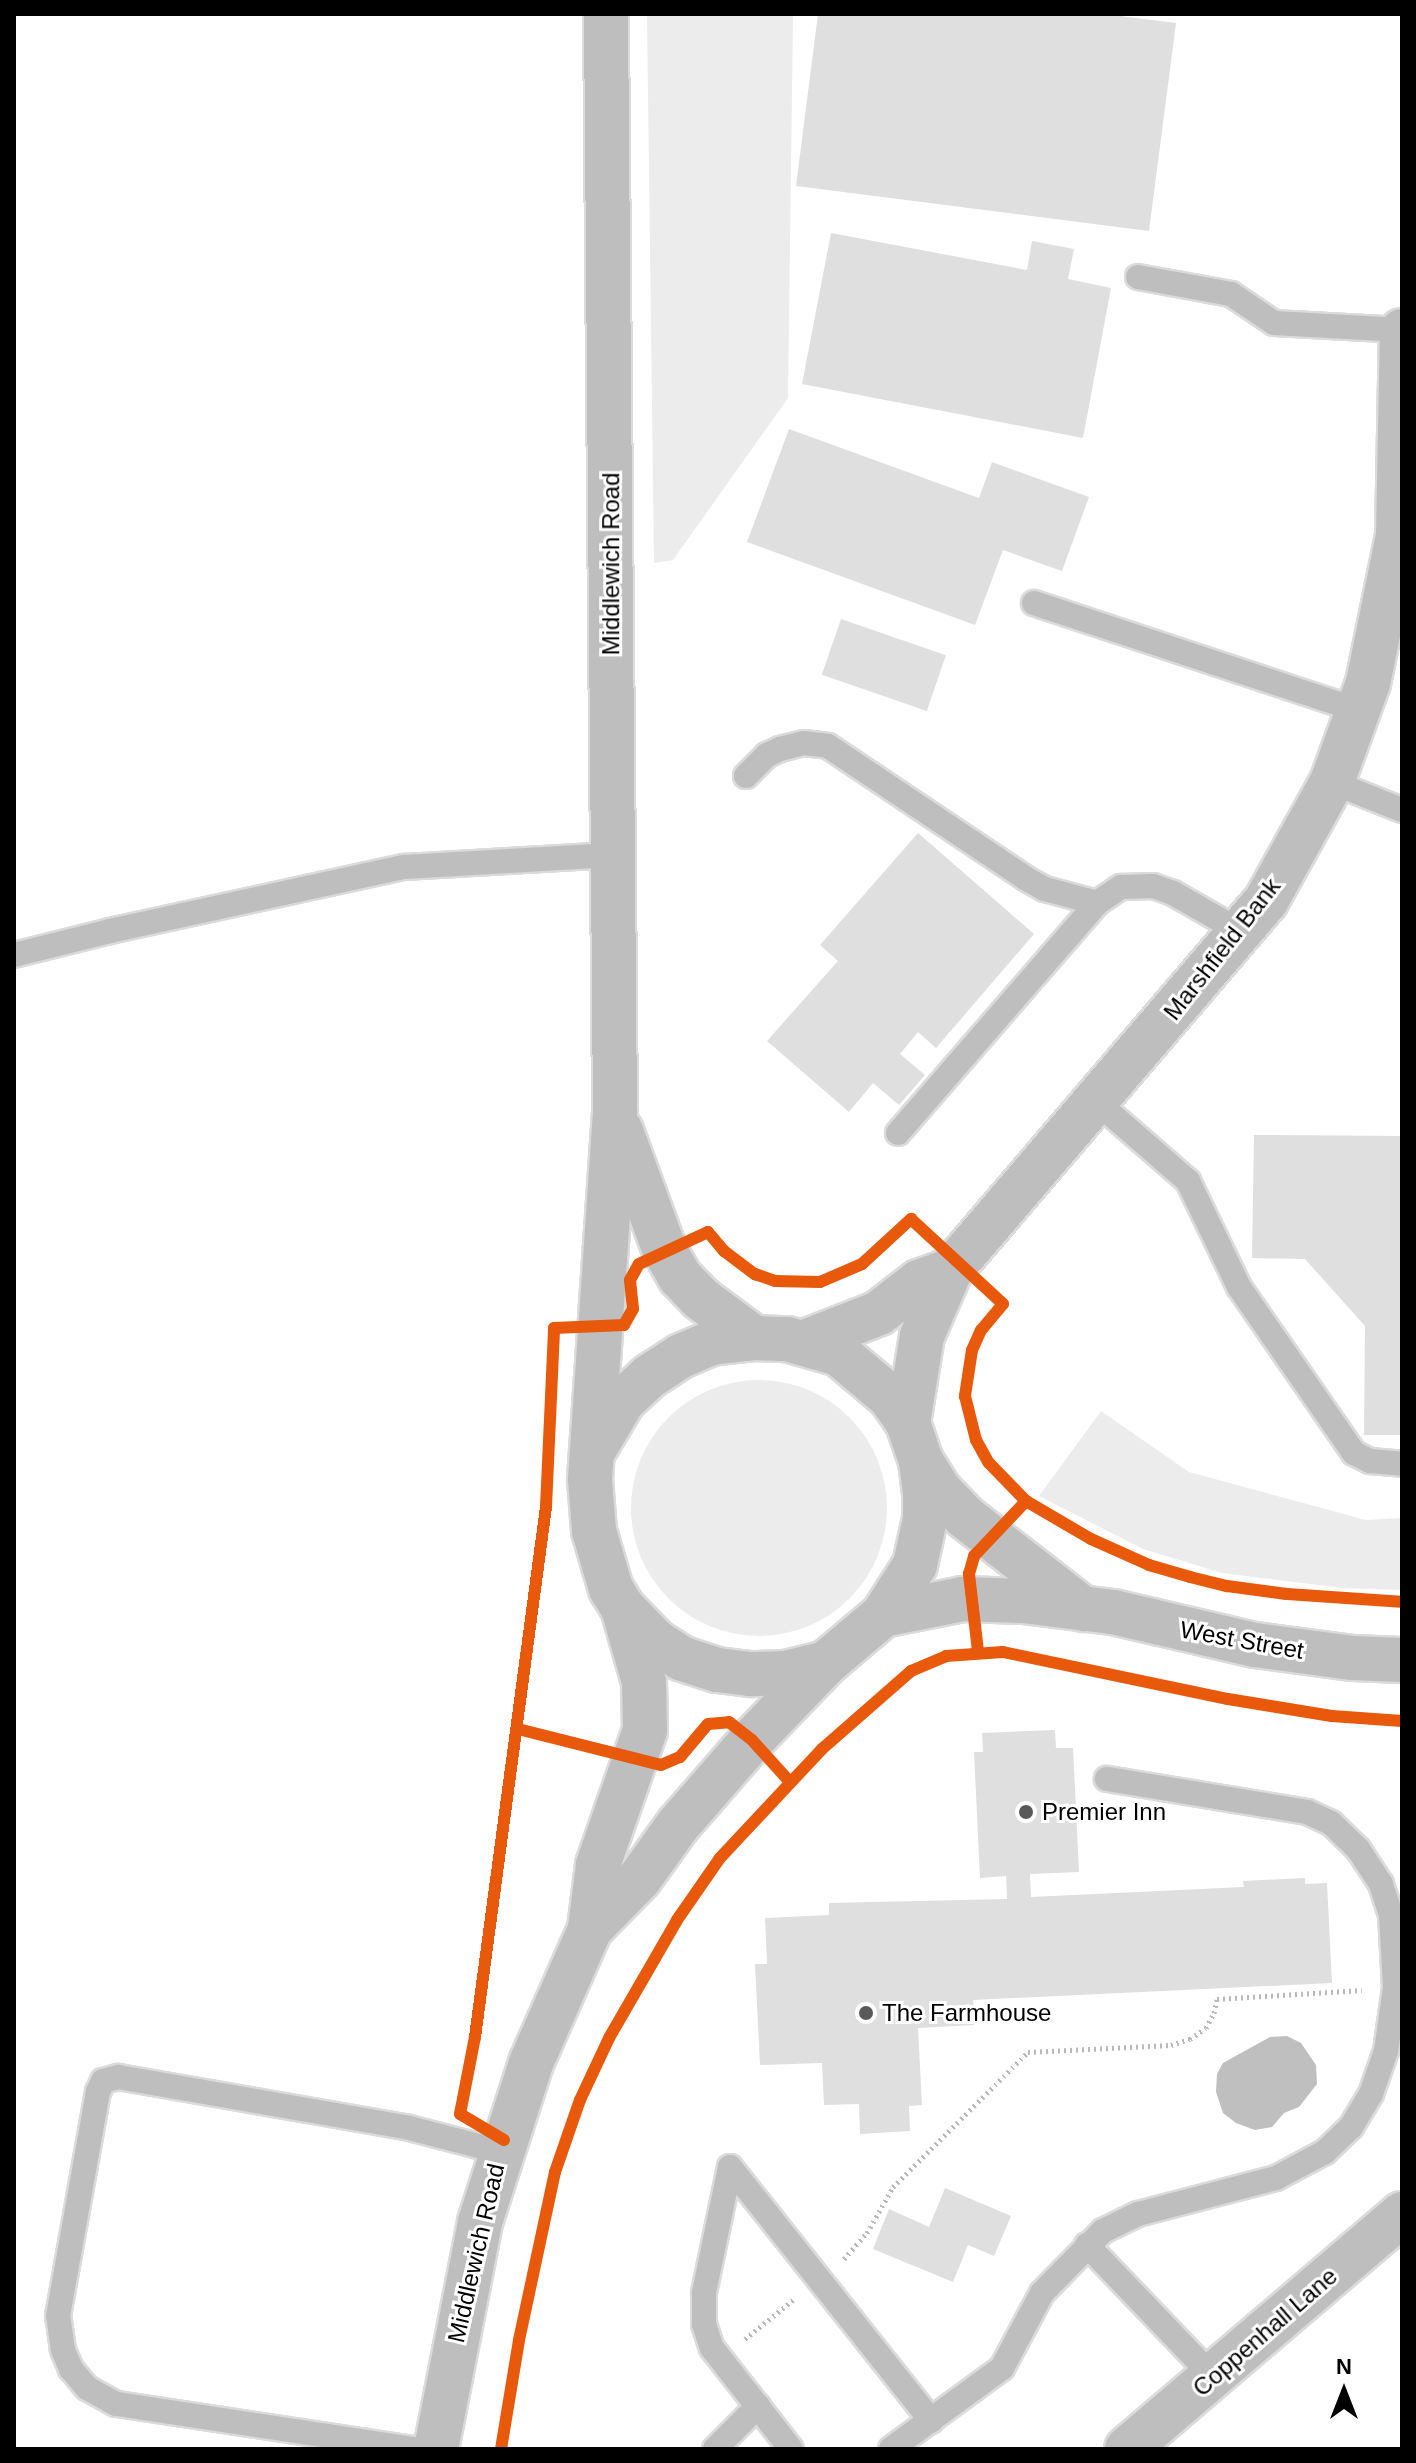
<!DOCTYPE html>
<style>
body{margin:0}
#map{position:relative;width:1416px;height:2463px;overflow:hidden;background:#fff;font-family:Helvetica,sans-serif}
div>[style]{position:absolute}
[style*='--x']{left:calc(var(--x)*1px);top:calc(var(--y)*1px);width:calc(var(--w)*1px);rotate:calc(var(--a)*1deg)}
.green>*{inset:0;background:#ececec}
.round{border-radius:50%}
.water>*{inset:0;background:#bfbfbf}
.building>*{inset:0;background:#dfdfdf;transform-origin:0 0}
.path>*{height:5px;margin-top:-2.5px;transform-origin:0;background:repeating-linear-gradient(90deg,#b9b9b9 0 2px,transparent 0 6px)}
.roads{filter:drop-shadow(2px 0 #dbdbdb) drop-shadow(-2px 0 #dbdbdb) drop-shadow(0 2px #dbdbdb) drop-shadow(0 -2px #dbdbdb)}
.service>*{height:24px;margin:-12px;padding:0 12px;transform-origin:12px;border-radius:12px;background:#bebebe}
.minor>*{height:44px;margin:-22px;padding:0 22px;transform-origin:22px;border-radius:22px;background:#bebebe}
.primary>*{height:44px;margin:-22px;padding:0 22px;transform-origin:22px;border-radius:22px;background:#bebebe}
.trunk>*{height:44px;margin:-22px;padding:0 22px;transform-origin:22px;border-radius:22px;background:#bebebe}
.cycleway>*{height:12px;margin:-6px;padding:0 6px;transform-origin:6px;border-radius:6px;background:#e8590c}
.dots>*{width:22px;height:22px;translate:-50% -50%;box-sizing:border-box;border:4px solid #fff;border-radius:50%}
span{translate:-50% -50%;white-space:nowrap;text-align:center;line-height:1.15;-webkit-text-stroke:6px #fff;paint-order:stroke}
.street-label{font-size:24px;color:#000}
.poi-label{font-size:24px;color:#000}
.left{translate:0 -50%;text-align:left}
.frame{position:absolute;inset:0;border:16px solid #000;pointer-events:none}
.north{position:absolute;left:1304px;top:2351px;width:80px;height:80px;-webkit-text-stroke:6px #fff;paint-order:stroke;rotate:0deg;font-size:22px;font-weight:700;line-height:32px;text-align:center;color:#000}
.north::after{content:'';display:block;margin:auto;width:28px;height:36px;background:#000;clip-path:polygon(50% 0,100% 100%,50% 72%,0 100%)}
</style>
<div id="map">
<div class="green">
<i style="clip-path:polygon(647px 14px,793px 14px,788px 398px,673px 560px,654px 563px)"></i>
<i class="round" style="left:631px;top:1380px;width:256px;height:256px"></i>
<i style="clip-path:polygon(1101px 1411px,1189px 1472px,1366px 1520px,1402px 1518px,1402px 1590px,1343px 1588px,1222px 1573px,1143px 1549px,1039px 1496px)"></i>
</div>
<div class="water">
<i style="clip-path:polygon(1287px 2036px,1301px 2043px,1316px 2065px,1317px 2084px,1299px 2107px,1284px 2113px,1272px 2127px,1255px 2130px,1236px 2123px,1223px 2113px,1216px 2092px,1217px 2074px,1223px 2063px,1270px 2037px)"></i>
</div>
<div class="building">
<i style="clip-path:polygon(818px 14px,1104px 14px,1176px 23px,1149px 231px,796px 186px)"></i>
<i style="clip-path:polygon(831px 233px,1027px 270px,1032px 241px,1074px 249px,1068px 279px,1111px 288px,1083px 438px,802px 384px)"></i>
<i style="clip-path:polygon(789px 429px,979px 498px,992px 462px,1089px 497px,1062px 571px,1003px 550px,975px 625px,747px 542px)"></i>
<i style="left:841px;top:619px;width:111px;height:59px;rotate:19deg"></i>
<i style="clip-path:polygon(918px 833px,1034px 934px,936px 1048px,918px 1032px,900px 1054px,925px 1075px,899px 1105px,873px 1083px,849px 1112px,767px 1041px,838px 961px,820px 945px)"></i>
<i style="clip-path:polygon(1254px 1135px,1402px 1136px,1402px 1435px,1364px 1435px,1365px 1326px,1305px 1259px,1252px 1258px)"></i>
<i style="clip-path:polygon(1055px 1730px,1056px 1748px,1073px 1748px,1079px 1872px,1030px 1874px,1031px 1897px,1244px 1887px,1243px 1881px,1305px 1878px,1305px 1884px,1327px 1883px,1332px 1983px,973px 2000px,974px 2025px,918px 2028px,922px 2105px,909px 2106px,910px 2131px,860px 2134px,859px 2104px,824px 2105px,822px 2063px,760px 2065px,755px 1964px,767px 1964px,765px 1918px,829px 1915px,829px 1903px,1007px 1899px,1006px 1876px,980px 1878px,974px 1752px,983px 1752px,982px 1733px)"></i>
<i style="clip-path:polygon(945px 2188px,1011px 2216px,994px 2256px,968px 2245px,953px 2282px,873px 2249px,889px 2209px,929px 2227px)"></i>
</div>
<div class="path">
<i style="--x:844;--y:2259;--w:35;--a:-49"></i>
<i style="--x:867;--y:2233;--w:53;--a:-60.5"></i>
<i style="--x:893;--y:2187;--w:191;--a:-45"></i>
<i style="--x:1028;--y:2052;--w:143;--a:-2.8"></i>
<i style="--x:1171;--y:2045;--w:20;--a:-18"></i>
<i style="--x:1190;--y:2039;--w:19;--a:-35"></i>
<i style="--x:1206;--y:2028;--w:17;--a:-62"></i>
<i style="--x:1214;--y:2013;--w:14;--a:-78"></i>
<i style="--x:1217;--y:1999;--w:145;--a:-3.6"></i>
<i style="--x:745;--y:2339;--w:62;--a:-39.1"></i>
</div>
<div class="roads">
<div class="service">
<i style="--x:1138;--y:277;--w:95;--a:10.4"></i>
<i style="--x:1231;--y:294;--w:52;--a:34"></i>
<i style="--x:1274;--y:323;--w:128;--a:3.1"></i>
<i style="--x:1034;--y:603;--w:341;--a:18.3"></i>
<i style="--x:746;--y:776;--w:30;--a:-45"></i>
<i style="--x:767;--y:755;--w:14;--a:-25"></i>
<i style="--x:780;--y:749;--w:25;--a:-14"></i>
<i style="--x:804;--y:743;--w:24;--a:7"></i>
<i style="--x:828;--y:746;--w:237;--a:33.8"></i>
<i style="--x:1025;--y:878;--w:23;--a:29"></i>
<i style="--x:1045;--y:889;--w:54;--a:15.1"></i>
<i style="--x:1332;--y:782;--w:75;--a:21.8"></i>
<i style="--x:14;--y:955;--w:99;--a:-14"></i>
<i style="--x:110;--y:931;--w:301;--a:-12.3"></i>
<i style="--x:404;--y:867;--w:209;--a:-3.3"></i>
<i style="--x:1097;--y:1102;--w:121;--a:41"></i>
<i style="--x:1188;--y:1181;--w:118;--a:64.3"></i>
<i style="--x:1239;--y:1287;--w:202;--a:55.3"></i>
<i style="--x:1354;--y:1453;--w:18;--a:27"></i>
<i style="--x:1370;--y:1461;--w:32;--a:5"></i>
<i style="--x:898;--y:1133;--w:304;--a:-49.1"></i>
<i style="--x:1097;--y:903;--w:29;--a:-34"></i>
<i style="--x:1121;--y:887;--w:32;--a:-2"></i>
<i style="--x:1153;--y:886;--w:21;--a:19"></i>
<i style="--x:1173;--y:893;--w:78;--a:29.8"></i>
<i style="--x:730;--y:2167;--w:324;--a:51.6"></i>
<i style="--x:730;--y:2167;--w:129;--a:101.7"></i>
<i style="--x:704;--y:2293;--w:31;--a:90"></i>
<i style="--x:704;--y:2324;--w:25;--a:72"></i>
<i style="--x:712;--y:2348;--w:128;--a:52"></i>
<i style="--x:1087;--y:2245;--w:182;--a:46.3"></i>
<i style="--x:414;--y:2449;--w:301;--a:-171.4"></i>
<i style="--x:116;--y:2404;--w:33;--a:-151"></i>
<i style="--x:87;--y:2388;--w:25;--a:-130"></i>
<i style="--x:71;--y:2369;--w:21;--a:-113"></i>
<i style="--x:63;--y:2350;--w:34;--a:-98"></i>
<i style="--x:58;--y:2316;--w:228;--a:-79.9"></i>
<i style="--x:98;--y:2092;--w:12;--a:-66"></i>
<i style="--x:103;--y:2081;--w:16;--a:-15"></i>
<i style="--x:118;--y:2077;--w:295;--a:9.9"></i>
<i style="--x:409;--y:2128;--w:95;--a:14.6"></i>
<i style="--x:715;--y:2449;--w:61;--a:-45"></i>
<i style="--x:891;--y:2449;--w:137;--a:-36.1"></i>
<i style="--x:1002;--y:2368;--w:85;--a:-61.9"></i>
<i style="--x:1042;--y:2293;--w:87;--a:-45.5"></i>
<i style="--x:1103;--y:2231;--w:39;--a:-26"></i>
<i style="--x:1138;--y:2214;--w:143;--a:-14.6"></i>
<i style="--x:1276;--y:2178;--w:55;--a:-28"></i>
<i style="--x:1325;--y:2152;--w:36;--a:-44"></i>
<i style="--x:1351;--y:2127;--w:39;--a:-59"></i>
<i style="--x:1371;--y:2094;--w:46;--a:-70.8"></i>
<i style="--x:1386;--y:2051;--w:64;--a:-81.9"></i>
<i style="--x:1395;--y:1988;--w:73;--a:-93.1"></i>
<i style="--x:1391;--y:1915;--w:33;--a:-108"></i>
<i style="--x:1381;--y:1884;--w:42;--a:-123.3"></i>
<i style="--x:1358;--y:1849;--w:37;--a:-136"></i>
<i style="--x:1331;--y:1823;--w:26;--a:-155"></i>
<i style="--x:1307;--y:1812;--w:203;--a:-170.6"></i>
</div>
<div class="minor">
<i style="--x:805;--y:1342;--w:79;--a:-21.4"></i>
<i style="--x:879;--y:1313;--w:51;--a:-37.8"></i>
<i style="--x:919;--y:1282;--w:33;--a:-20"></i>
<i style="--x:908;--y:1423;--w:88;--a:-80.9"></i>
<i style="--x:922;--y:1336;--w:71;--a:-66.7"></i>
<i style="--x:950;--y:1271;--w:487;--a:-49.5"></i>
<i style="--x:1266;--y:901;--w:136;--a:-61"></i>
<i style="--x:1332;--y:782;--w:105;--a:-70"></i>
<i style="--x:1368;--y:683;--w:151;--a:-78.5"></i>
<i style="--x:1398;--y:535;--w:204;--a:-88.9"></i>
<i style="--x:1127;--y:2449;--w:362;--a:-40.5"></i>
</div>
<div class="primary">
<i style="--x:921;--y:1461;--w:36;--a:58"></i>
<i style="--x:940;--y:1491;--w:36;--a:46"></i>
<i style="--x:965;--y:1517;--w:150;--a:37.9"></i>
<i style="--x:883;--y:1615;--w:82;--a:-11.3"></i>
<i style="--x:963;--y:1599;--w:60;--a:1.9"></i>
<i style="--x:1023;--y:1601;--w:91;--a:7"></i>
<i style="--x:1113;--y:1612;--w:146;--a:13.1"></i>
<i style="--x:1255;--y:1645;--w:99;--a:7.6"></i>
<i style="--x:1353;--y:1658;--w:49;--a:2.3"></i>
</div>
<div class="trunk">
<i style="--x:621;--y:1131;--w:128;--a:69.9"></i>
<i style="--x:665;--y:1251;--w:30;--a:60"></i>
<i style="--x:680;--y:1277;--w:29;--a:46"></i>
<i style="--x:700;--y:1298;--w:67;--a:36.5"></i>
<i style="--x:592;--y:1453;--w:61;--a:-59.2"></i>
<i style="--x:623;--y:1401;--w:37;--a:-43"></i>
<i style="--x:650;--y:1376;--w:37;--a:-33"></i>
<i style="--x:681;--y:1356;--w:33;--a:-23"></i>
<i style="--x:711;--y:1343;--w:43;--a:-6.6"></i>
<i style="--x:754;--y:1338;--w:33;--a:2"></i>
<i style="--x:787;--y:1339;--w:54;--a:16.1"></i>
<i style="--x:839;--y:1354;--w:67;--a:40.1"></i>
<i style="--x:890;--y:1397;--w:32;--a:55"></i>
<i style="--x:908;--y:1423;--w:40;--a:71.1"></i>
<i style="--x:921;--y:1461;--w:31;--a:83"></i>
<i style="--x:925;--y:1492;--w:27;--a:90"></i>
<i style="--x:925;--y:1519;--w:47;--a:102.3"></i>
<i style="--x:915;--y:1565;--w:59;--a:122.6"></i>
<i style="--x:883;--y:1615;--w:75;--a:139.9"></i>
<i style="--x:826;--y:1663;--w:41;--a:166"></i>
<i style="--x:786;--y:1673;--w:36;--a:178"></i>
<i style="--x:750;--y:1674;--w:33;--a:-173"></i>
<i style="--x:717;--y:1670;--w:38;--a:-162"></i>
<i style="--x:681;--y:1658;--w:30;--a:-147"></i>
<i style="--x:656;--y:1642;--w:47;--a:-134.1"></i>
<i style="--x:623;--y:1608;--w:22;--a:-122"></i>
<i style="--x:611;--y:1589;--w:60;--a:-106.3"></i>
<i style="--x:594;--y:1531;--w:52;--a:-94.4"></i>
<i style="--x:590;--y:1479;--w:366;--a:-86.1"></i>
<i style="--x:615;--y:1114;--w:1100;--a:-90.47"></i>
<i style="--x:590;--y:1929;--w:71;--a:-45.6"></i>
<i style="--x:640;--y:1878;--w:65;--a:-54.4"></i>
<i style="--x:678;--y:1825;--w:113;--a:-49"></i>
<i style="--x:752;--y:1740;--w:107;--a:-46.1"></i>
<i style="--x:436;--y:2449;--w:231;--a:-79"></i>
<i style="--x:480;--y:2222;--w:167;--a:-72.2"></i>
<i style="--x:531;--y:2063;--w:146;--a:-66.2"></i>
<i style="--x:590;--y:1929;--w:64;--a:-82.9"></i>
<i style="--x:598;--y:1865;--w:143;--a:-70.8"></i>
<i style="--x:645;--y:1730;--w:48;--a:-91.2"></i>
<i style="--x:644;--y:1682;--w:73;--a:-105.9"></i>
</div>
</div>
<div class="cycleway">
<i style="--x:978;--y:1651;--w:78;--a:-96.7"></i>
<i style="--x:969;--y:1574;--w:19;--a:-74"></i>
<i style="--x:974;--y:1556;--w:76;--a:-46.6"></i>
<i style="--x:518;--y:1729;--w:147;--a:14.1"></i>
<i style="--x:661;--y:1765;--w:21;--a:-23"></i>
<i style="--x:680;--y:1757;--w:43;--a:-49.7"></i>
<i style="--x:708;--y:1724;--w:21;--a:-5"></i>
<i style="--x:729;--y:1722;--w:29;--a:38"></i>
<i style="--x:752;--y:1740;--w:57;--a:47.9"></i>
<i style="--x:504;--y:2140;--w:51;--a:-149.4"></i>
<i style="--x:460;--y:2114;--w:78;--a:-79"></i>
<i style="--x:475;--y:2037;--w:535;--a:-82.37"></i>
<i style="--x:546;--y:1507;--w:179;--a:-87.4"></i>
<i style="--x:554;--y:1328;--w:70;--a:-2.5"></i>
<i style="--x:624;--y:1325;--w:18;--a:-61"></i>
<i style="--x:633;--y:1309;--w:29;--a:-96"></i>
<i style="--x:630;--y:1280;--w:18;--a:-61"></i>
<i style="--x:639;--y:1264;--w:76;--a:-24.9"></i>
<i style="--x:708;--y:1232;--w:25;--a:50"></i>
<i style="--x:724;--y:1251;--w:39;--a:37"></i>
<i style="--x:755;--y:1274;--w:21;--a:19"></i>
<i style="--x:775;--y:1281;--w:45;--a:1.3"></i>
<i style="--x:820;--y:1282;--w:46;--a:-23.2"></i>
<i style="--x:862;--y:1264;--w:67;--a:-42.6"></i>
<i style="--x:911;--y:1219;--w:125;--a:42.7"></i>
<i style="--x:1003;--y:1304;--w:34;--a:130"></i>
<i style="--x:981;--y:1330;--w:22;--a:114"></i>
<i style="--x:972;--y:1350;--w:47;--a:98.7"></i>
<i style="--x:965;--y:1396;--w:45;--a:76"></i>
<i style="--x:976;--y:1440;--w:26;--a:61"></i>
<i style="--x:989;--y:1463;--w:53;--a:45.8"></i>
<i style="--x:1026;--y:1501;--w:75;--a:30.3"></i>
<i style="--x:1091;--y:1539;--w:64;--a:24.1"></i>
<i style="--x:1149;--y:1565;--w:43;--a:16.3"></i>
<i style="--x:1190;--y:1577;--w:38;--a:14"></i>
<i style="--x:1227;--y:1586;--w:60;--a:7.7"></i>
<i style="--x:1286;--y:1594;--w:116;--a:3.9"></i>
<i style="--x:501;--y:2449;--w:110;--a:-80.6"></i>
<i style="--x:519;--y:2340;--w:172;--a:-77.9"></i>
<i style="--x:555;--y:2172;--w:76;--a:-70.9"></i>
<i style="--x:580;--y:2100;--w:68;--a:-64.9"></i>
<i style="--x:609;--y:2038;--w:136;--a:-60"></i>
<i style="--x:677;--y:1920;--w:75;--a:-55.3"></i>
<i style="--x:720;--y:1858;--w:149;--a:-46.9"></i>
<i style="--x:822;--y:1749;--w:118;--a:-41.2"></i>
<i style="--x:911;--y:1671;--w:38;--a:-23"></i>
<i style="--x:946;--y:1656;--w:57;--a:-4"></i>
<i style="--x:1003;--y:1652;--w:230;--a:11.8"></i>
<i style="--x:1228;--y:1699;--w:105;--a:9.3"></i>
<i style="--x:1332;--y:1716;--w:70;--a:4.1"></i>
</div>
<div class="dots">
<i style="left:1026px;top:1812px;background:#595959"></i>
<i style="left:866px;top:2013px;background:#595959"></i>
</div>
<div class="street-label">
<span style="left:611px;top:564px;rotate:-90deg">Middlewich Road</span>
<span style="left:1222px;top:949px;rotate:-52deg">Marshfield Bank</span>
<span style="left:1242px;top:1640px;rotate:10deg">West Street</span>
<span style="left:476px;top:2253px;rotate:-77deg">Middlewich Road</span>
<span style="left:1265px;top:2332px;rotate:-41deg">Coppenhall Lane</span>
</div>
<div class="poi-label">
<span class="left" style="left:1042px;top:1812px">Premier Inn</span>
<span class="left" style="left:882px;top:2013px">The Farmhouse</span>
</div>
<div class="frame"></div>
<div class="north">N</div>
</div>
